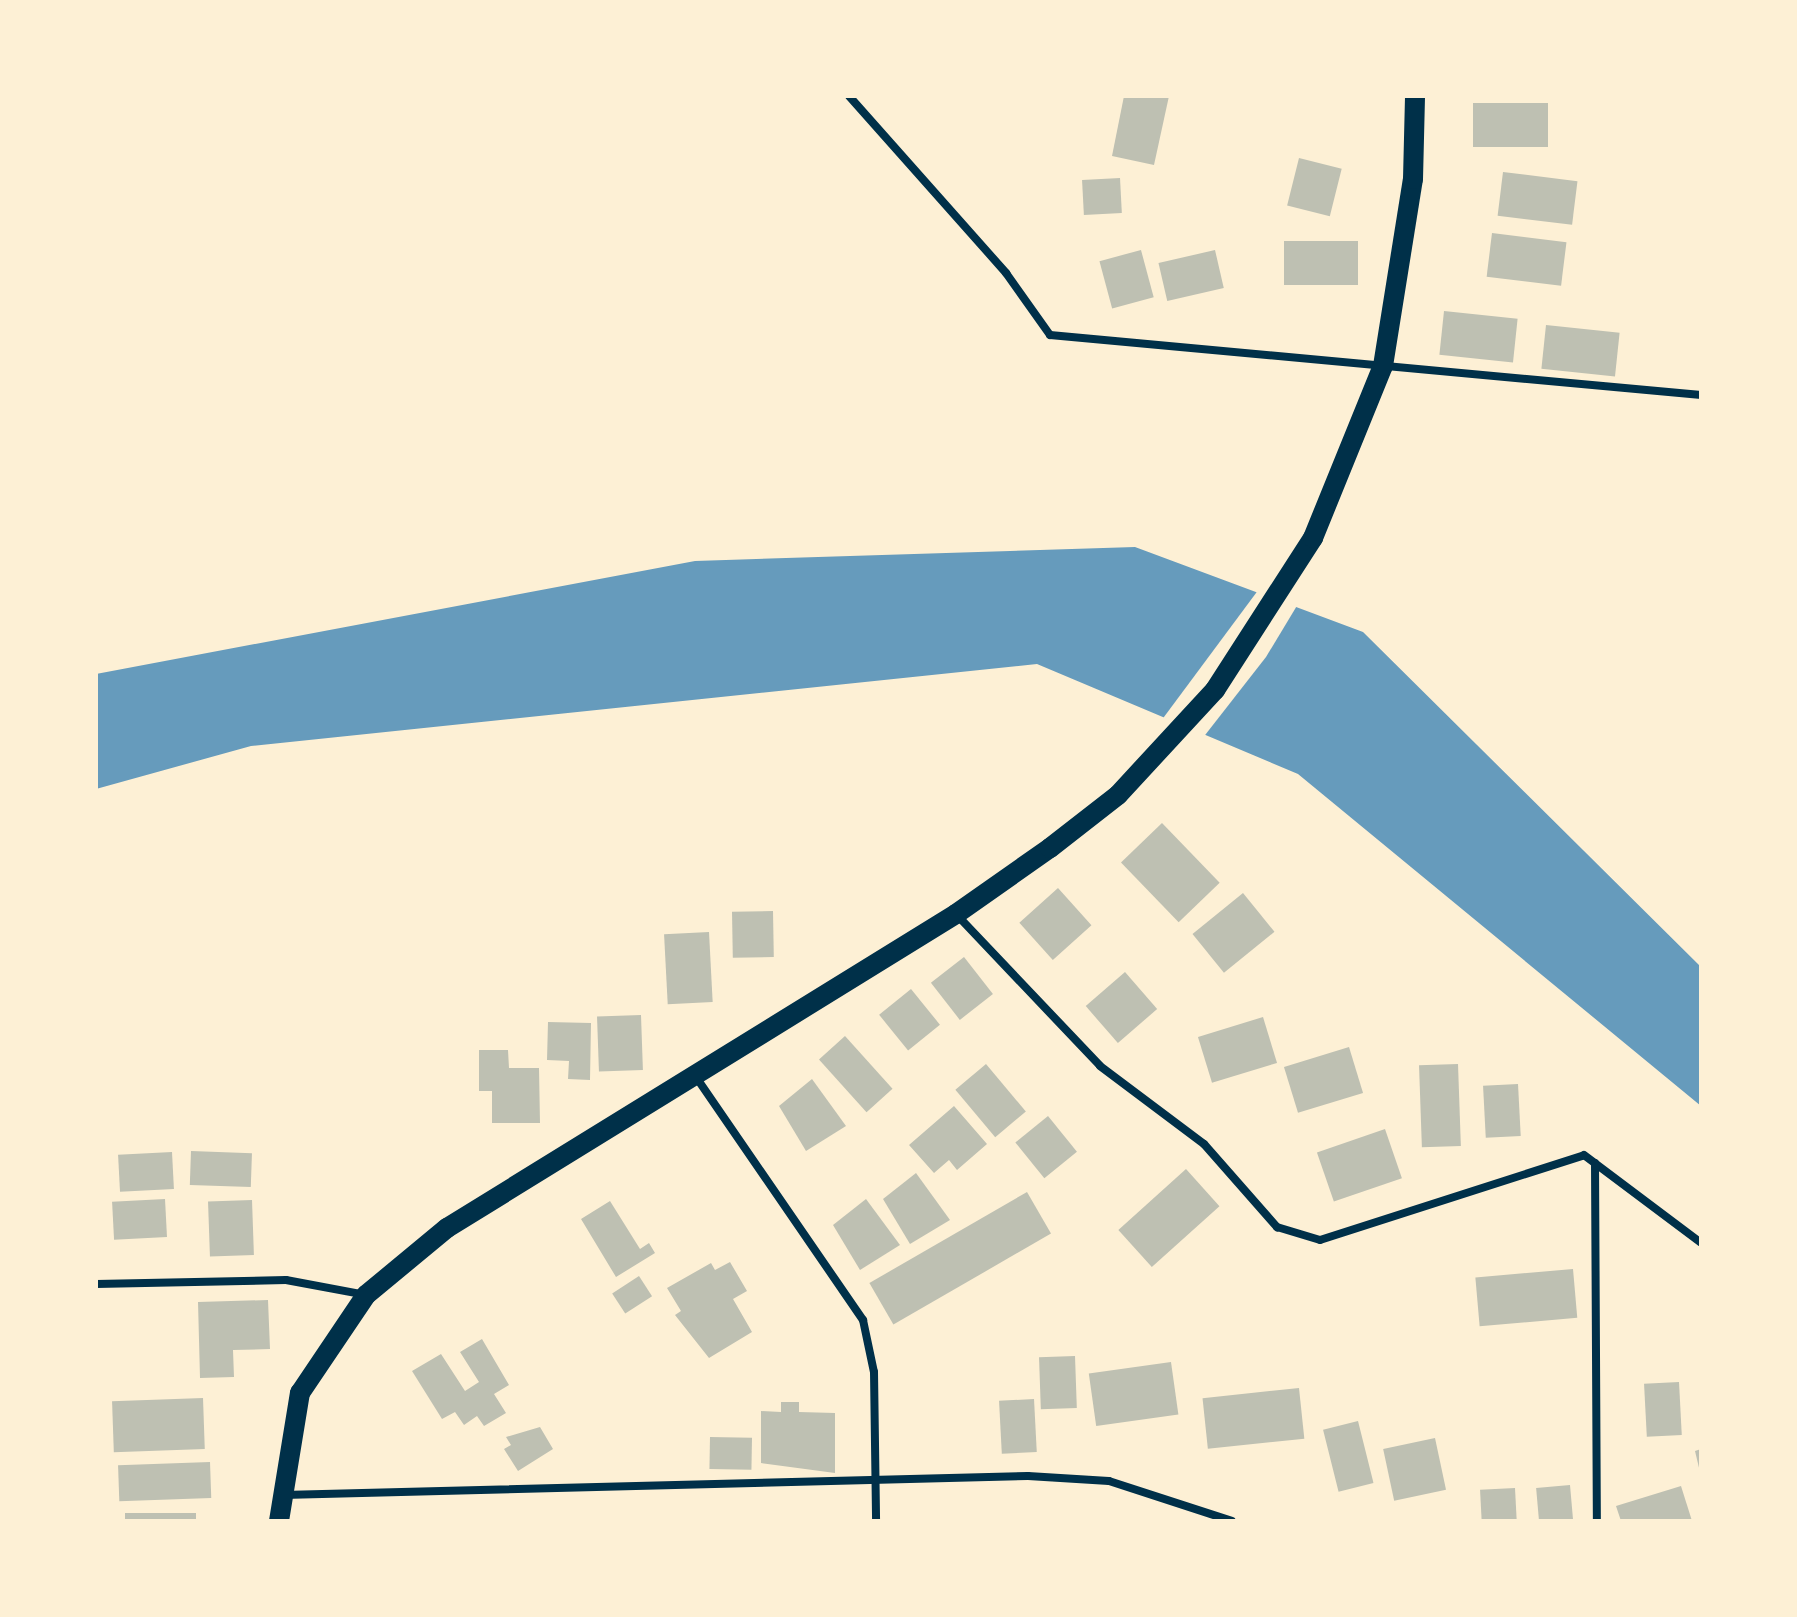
<!DOCTYPE html>
<style>
body{margin:0}
#map{position:relative;width:1797px;height:1617px;overflow:hidden;background:#fdf0d5;font-family:Lato,sans-serif}
div>[style]{position:absolute}
[style*='--x']{left:calc(var(--x)*1px);top:calc(var(--y)*1px);width:calc(var(--w)*1px);rotate:calc(var(--a)*1deg)}
.water>*{inset:0;background:#669bbc}
.pier>*{inset:0;background:#fdf0d5}
.building>*{inset:0;background:#bec0b2;transform-origin:0 0}
.minor>*{height:8px;margin:-4px;padding:0 4px;transform-origin:4px;border-radius:4px;background:#003049}
.primary>*{height:20px;margin:-10px;padding:0 10px;transform-origin:10px;border-radius:10px;background:#003049}
span{translate:-50% -50%;white-space:nowrap;text-align:center;line-height:1.15;-webkit-text-stroke:8px #fdf0d5;paint-order:stroke}
.frame{position:absolute;inset:0;border:98px solid #fdf0d5;pointer-events:none}
</style>
<div id="map">
<div class="water">
<i style="clip-path:polygon(1135px 547px,1363px 632px,1701px 967px,1701px 1106px,1298px 774px,1037px 664px,251px 746px,96px 789px,96px 674px,695px 561px)"></i>
</div>
<div class="pier">
<i style="clip-path:polygon(1259px 589px,1298px 604px,1266px 657px,1202px 739px,1161px 721px)"></i>
</div>
<div class="building">
<i style="clip-path:polygon(1124px 96px,1169px 96px,1154px 165px,1112px 156px)"></i>
<i style="left:1473px;top:103px;width:75px;height:44px"></i>
<i style="left:1299px;top:158px;width:44px;height:49px;rotate:14deg"></i>
<i style="left:1503px;top:172px;width:75px;height:44px;rotate:7deg"></i>
<i style="left:1120px;top:178px;width:35px;height:38px;rotate:87deg"></i>
<i style="left:1492px;top:233px;width:75px;height:44px;rotate:7deg"></i>
<i style="left:1284px;top:241px;width:74px;height:44px"></i>
<i style="left:1141px;top:250px;width:49px;height:43px;rotate:75deg"></i>
<i style="left:1215px;top:250px;width:39px;height:58px;rotate:77deg"></i>
<i style="left:1444px;top:311px;width:74px;height:44px;rotate:6deg"></i>
<i style="left:1546px;top:325px;width:74px;height:44px;rotate:6deg"></i>
<i style="left:1162px;top:823px;width:83px;height:57px;rotate:46deg"></i>
<i style="left:1058px;top:888px;width:50px;height:52px;rotate:48deg"></i>
<i style="left:1243px;top:893px;width:50px;height:65px;rotate:51deg"></i>
<i style="left:773px;top:911px;width:46px;height:41px;rotate:89deg"></i>
<i style="left:709px;top:932px;width:70px;height:45px;rotate:87deg"></i>
<i style="left:964px;top:957px;width:47px;height:42px;rotate:52deg"></i>
<i style="left:1125px;top:972px;width:49px;height:52px;rotate:49deg"></i>
<i style="left:911px;top:989px;width:46px;height:41px;rotate:51deg"></i>
<i style="left:641px;top:1015px;width:55px;height:44px;rotate:88deg"></i>
<i style="left:1263px;top:1017px;width:48px;height:68px;rotate:73deg"></i>
<i style="clip-path:polygon(548px 1022px,591px 1023px,590px 1080px,568px 1079px,569px 1061px,547px 1060px)"></i>
<i style="left:845px;top:1036px;width:71px;height:35px;rotate:48deg"></i>
<i style="left:1349px;top:1047px;width:48px;height:68px;rotate:73deg"></i>
<i style="clip-path:polygon(479px 1050px,508px 1050px,509px 1068px,539px 1068px,540px 1123px,492px 1123px,492px 1091px,479px 1091px)"></i>
<i style="left:986px;top:1064px;width:62px;height:40px;rotate:50deg"></i>
<i style="left:1458px;top:1064px;width:82px;height:39px;rotate:88deg"></i>
<i style="clip-path:polygon(812px 1079px,846px 1126px,806px 1151px,779px 1106px)"></i>
<i style="left:1518px;top:1084px;width:52px;height:35px;rotate:87deg"></i>
<i style="clip-path:polygon(954px 1106px,987px 1144px,957px 1170px,949px 1160px,934px 1173px,909px 1145px)"></i>
<i style="left:1048px;top:1116px;width:46px;height:42px;rotate:51deg"></i>
<i style="left:1385px;top:1129px;width:52px;height:72px;rotate:71deg"></i>
<i style="left:191px;top:1151px;width:61px;height:34px;rotate:2deg"></i>
<i style="left:172px;top:1152px;width:37px;height:54px;rotate:87deg"></i>
<i style="left:1186px;top:1169px;width:50px;height:91px;rotate:48deg"></i>
<i style="clip-path:polygon(916px 1173px,950px 1220px,910px 1244px,883px 1199px)"></i>
<i style="left:1027px;top:1192px;width:48px;height:182px;rotate:60deg"></i>
<i style="left:165px;top:1199px;width:38px;height:53px;rotate:87deg"></i>
<i style="clip-path:polygon(866px 1199px,900px 1245px,860px 1270px,833px 1225px)"></i>
<i style="left:252px;top:1200px;width:55px;height:44px;rotate:88deg"></i>
<i style="clip-path:polygon(610px 1201px,640px 1249px,649px 1243px,655px 1253px,616px 1277px,581px 1219px)"></i>
<i style="clip-path:polygon(730px 1262px,747px 1291px,733px 1299px,752px 1332px,709px 1358px,675px 1315px,681px 1311px,667px 1288px,711px 1263px,715px 1270px)"></i>
<i style="left:1573px;top:1269px;width:49px;height:98px;rotate:85deg"></i>
<i style="left:639px;top:1276px;width:24px;height:32px;rotate:57deg"></i>
<i style="clip-path:polygon(268px 1300px,270px 1349px,233px 1350px,234px 1377px,200px 1378px,198px 1302px)"></i>
<i style="clip-path:polygon(482px 1339px,509px 1385px,494px 1394px,506px 1413px,484px 1426px,477px 1416px,464px 1425px,455px 1412px,442px 1419px,412px 1371px,441px 1354px,465px 1391px,479px 1382px,460px 1352px)"></i>
<i style="left:1075px;top:1356px;width:52px;height:36px;rotate:88deg"></i>
<i style="left:1171px;top:1362px;width:53px;height:83px;rotate:82deg"></i>
<i style="left:1679px;top:1382px;width:53px;height:35px;rotate:87deg"></i>
<i style="left:1299px;top:1388px;width:51px;height:97px;rotate:84deg"></i>
<i style="left:203px;top:1398px;width:51px;height:91px;rotate:88deg"></i>
<i style="left:1034px;top:1399px;width:53px;height:35px;rotate:87deg"></i>
<i style="clip-path:polygon(781px 1402px,799px 1402px,799px 1412px,835px 1413px,835px 1473px,761px 1463px,761px 1411px,781px 1412px)"></i>
<i style="left:1358px;top:1421px;width:64px;height:36px;rotate:76deg"></i>
<i style="clip-path:polygon(540px 1427px,553px 1449px,518px 1471px,504px 1449px,511px 1445px,506px 1437px)"></i>
<i style="left:710px;top:1437px;width:42px;height:32px;rotate:1deg"></i>
<i style="left:1435px;top:1438px;width:53px;height:53px;rotate:78deg"></i>
<i style="clip-path:polygon(1701px 1449px,1701px 1472px,1700px 1472px,1695px 1451px)"></i>
<i style="left:210px;top:1462px;width:36px;height:92px;rotate:88deg"></i>
<i style="left:1570px;top:1485px;width:36px;height:34px;rotate:85deg"></i>
<i style="clip-path:polygon(1681px 1486px,1692px 1521px,1621px 1521px,1616px 1506px)"></i>
<i style="left:1515px;top:1488px;width:33px;height:35px;rotate:87deg"></i>
<i style="left:196px;top:1513px;width:8px;height:71px;rotate:90deg"></i>
</div>
<div class="minor">
<i style="--x:849;--y:96;--w:237;--a:48.4"></i>
<i style="--x:1006;--y:273;--w:76;--a:54.6"></i>
<i style="--x:1050;--y:335;--w:654;--a:5.27"></i>
<i style="--x:956;--y:914;--w:209;--a:46.5"></i>
<i style="--x:1100;--y:1066;--w:130;--a:36.9"></i>
<i style="--x:1204;--y:1144;--w:111;--a:48.7"></i>
<i style="--x:1277;--y:1227;--w:45;--a:16.8"></i>
<i style="--x:1320;--y:1240;--w:277;--a:-17.8"></i>
<i style="--x:1584;--y:1155;--w:146;--a:36.9"></i>
<i style="--x:696;--y:1077;--w:295;--a:55.5"></i>
<i style="--x:863;--y:1320;--w:53;--a:78.1"></i>
<i style="--x:874;--y:1372;--w:149;--a:89.2"></i>
<i style="--x:1595;--y:1163;--w:358;--a:89.7"></i>
<i style="--x:96;--y:1284;--w:190;--a:-1.2"></i>
<i style="--x:286;--y:1280;--w:81;--a:10.6"></i>
<i style="--x:283;--y:1495;--w:745;--a:-1.46"></i>
<i style="--x:1028;--y:1476;--w:81;--a:3.5"></i>
<i style="--x:1109;--y:1481;--w:129;--a:18"></i>
</div>
<div class="primary">
<i style="--x:279;--y:1521;--w:130;--a:-80.7"></i>
<i style="--x:300;--y:1393;--w:118;--a:-56"></i>
<i style="--x:366;--y:1295;--w:105;--a:-39.6"></i>
<i style="--x:447;--y:1228;--w:598;--a:-31.67"></i>
<i style="--x:956;--y:914;--w:115;--a:-35.1"></i>
<i style="--x:1050;--y:848;--w:86;--a:-37.9"></i>
<i style="--x:1118;--y:795;--w:143;--a:-47.3"></i>
<i style="--x:1215;--y:690;--w:181;--a:-57.2"></i>
<i style="--x:1313;--y:538;--w:186;--a:-67.9"></i>
<i style="--x:1383;--y:366;--w:189;--a:-80.9"></i>
<i style="--x:1413;--y:179;--w:83;--a:-88.6"></i>
</div>
<div class="frame"></div>
</div>
